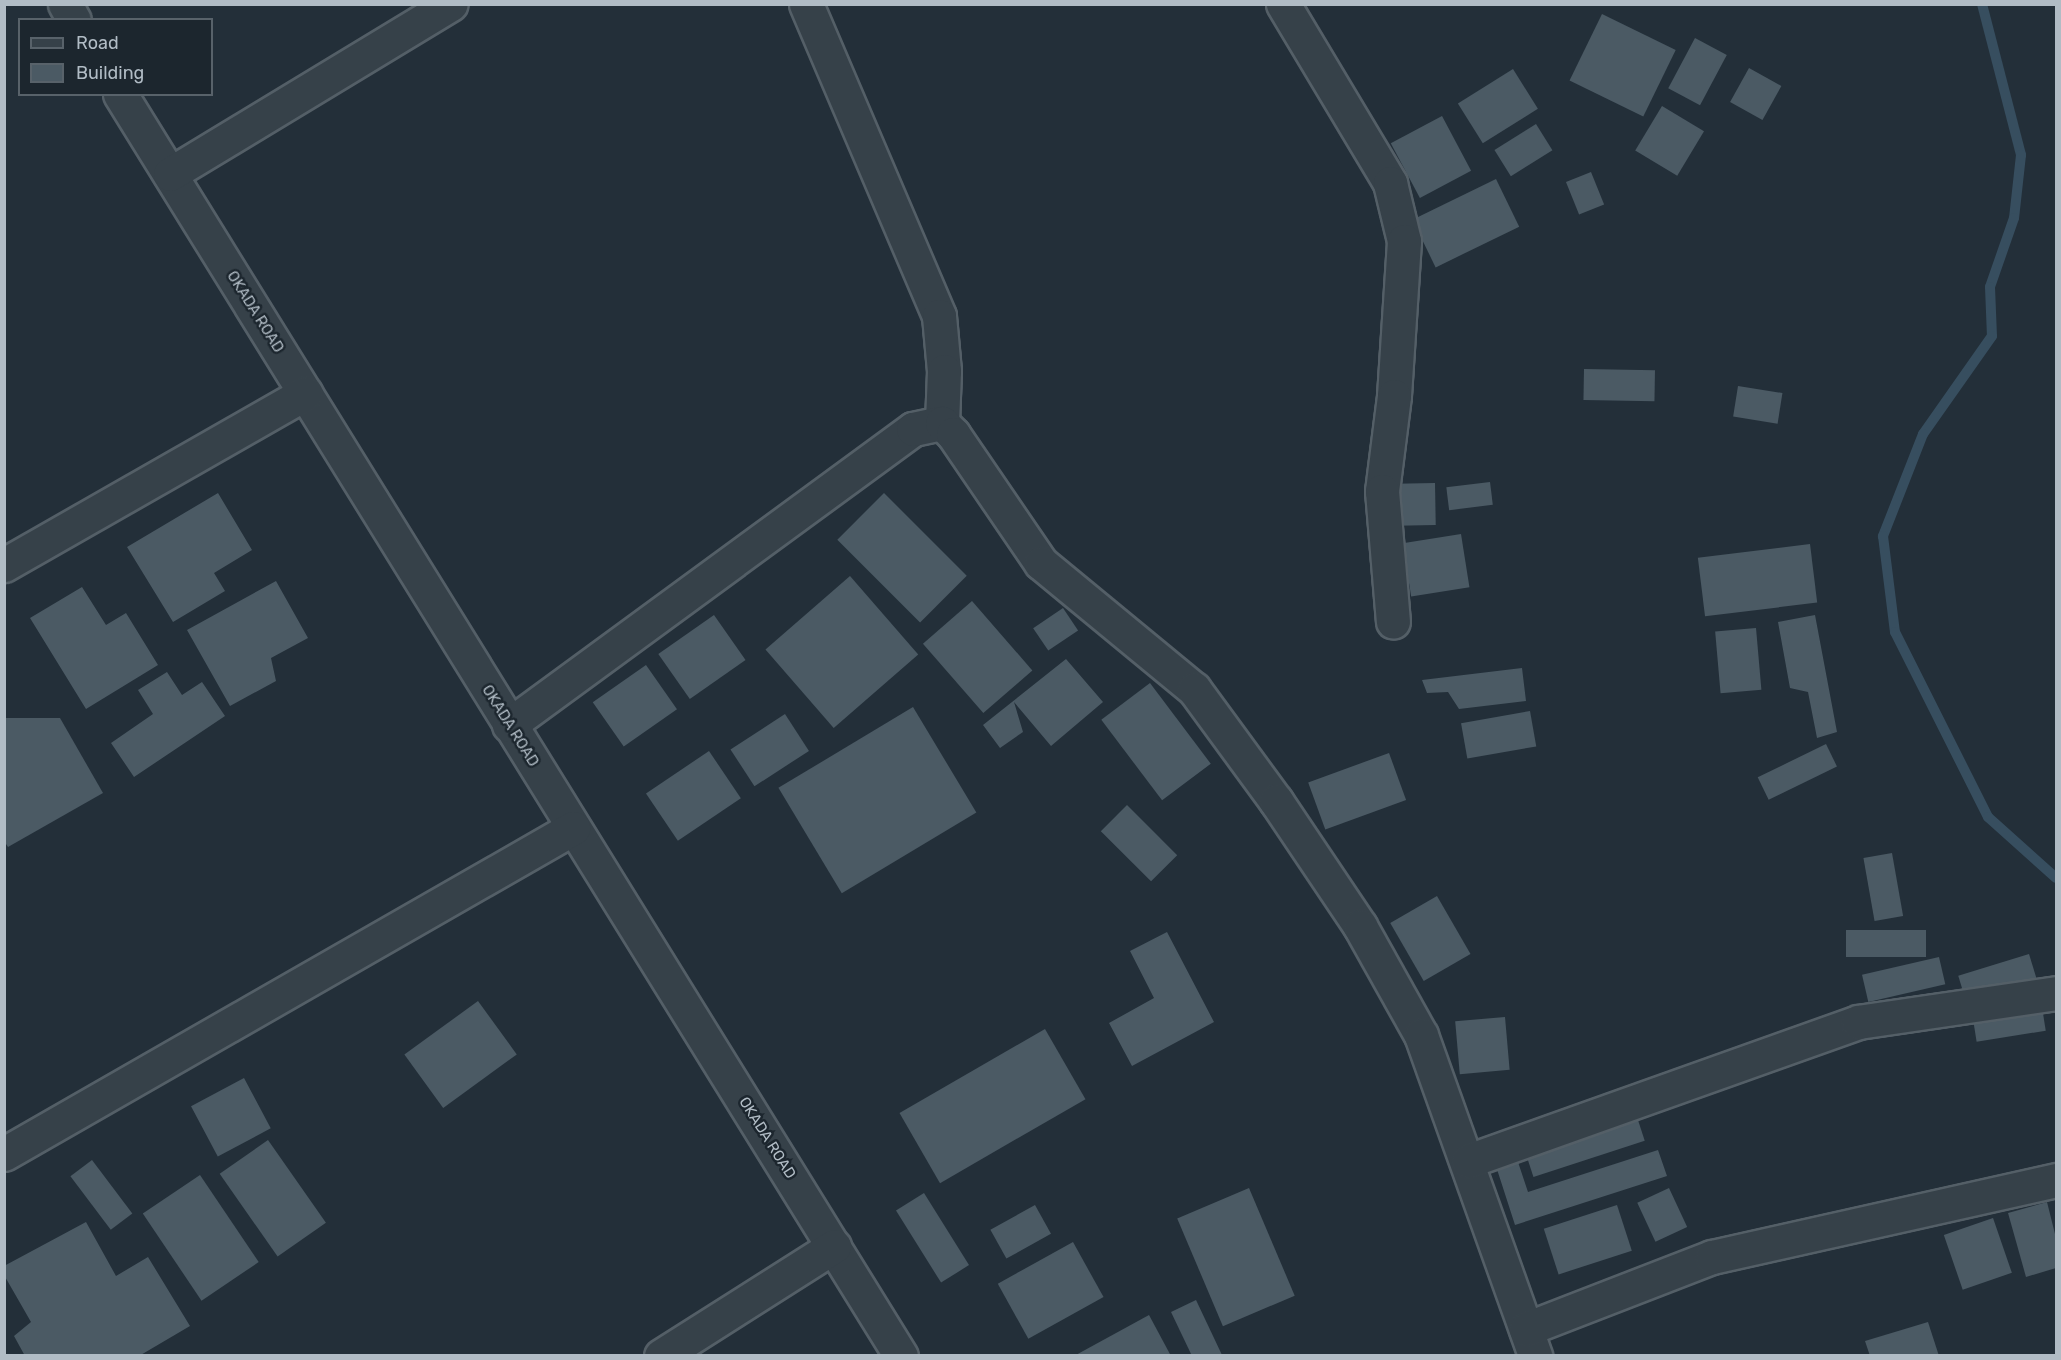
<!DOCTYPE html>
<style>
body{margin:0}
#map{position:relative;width:2061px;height:1360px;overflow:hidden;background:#232f39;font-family:Rubik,sans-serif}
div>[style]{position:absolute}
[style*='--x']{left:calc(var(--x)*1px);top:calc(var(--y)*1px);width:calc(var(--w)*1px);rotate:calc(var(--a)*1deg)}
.stream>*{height:10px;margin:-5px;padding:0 5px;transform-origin:5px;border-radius:5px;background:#374e5f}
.building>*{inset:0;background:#4b5a64;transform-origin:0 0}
.roads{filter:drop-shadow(2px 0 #545f67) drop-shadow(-2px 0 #545f67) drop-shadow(0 2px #545f67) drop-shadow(0 -2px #545f67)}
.minor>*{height:33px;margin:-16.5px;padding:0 16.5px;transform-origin:16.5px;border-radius:16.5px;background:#364149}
span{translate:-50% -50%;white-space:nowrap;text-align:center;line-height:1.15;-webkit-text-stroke:5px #1c262e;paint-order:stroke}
.street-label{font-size:15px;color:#b1bcc5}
.frame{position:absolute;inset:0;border:6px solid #b1bcc5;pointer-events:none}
.legend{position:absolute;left:18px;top:18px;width:195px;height:78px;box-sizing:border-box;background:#1c262e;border:2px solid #58626a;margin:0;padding:8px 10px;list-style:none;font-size:18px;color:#b1bcc5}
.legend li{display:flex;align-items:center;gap:12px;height:30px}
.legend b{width:30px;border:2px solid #58626a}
</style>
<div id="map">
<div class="stream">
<i style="--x:1982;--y:4;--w:156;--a:75.5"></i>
<i style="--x:2021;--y:155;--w:63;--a:96.3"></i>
<i style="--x:2014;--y:218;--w:73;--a:109.2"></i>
<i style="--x:1990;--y:287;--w:49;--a:87.7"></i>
<i style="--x:1992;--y:336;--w:120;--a:125.1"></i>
<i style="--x:1923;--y:434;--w:110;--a:111.4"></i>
<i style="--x:1883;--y:536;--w:97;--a:82.9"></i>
<i style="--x:1895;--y:632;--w:207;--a:63.3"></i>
<i style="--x:1988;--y:817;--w:91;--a:41.9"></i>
</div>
<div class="building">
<i style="left:1602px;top:14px;width:82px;height:74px;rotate:26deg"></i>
<i style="left:1695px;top:38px;width:36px;height:57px;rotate:28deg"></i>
<i style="left:1749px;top:68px;width:37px;height:39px;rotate:29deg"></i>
<i style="left:1513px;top:69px;width:47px;height:65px;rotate:58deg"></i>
<i style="left:1662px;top:106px;width:49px;height:52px;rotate:31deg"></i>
<i style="left:1442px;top:116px;width:62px;height:58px;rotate:62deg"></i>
<i style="left:1536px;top:124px;width:31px;height:49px;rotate:58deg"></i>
<i style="left:1591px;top:172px;width:35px;height:27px;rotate:68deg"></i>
<i style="left:1496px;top:179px;width:53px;height:93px;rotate:64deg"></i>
<i style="left:1584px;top:369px;width:71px;height:31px;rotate:1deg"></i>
<i style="left:1738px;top:386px;width:45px;height:31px;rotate:9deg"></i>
<i style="left:1490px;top:482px;width:23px;height:44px;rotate:83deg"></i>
<i style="left:1435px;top:483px;width:42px;height:39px;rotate:89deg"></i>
<i style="clip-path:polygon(218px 493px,252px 550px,214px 573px,225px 591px,173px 622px,127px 547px)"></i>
<i style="left:884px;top:493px;width:117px;height:66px;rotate:45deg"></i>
<i style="left:1461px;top:534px;width:54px;height:59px;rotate:81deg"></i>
<i style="left:1810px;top:544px;width:59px;height:113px;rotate:83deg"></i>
<i style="left:850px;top:576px;width:104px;height:112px;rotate:49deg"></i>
<i style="clip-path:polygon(276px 581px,308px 638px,271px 658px,276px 681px,230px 706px,187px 630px)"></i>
<i style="clip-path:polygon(82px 587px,106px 625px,126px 613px,158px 665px,86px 709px,30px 618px)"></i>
<i style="left:972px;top:601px;width:92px;height:65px;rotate:49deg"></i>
<i style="left:1063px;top:608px;width:27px;height:36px;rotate:56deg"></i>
<i style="left:714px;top:615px;width:55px;height:68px;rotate:55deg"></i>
<i style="clip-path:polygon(1815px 615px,1837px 732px,1817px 738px,1808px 692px,1790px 688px,1778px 622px)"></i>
<i style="left:1756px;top:628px;width:62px;height:41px;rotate:85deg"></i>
<i style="clip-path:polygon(1066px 659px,1103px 702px,1051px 746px,1014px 702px,1023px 732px,1000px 748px,983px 725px)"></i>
<i style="left:646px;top:665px;width:54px;height:65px;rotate:55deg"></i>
<i style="clip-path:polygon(1522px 668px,1526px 701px,1459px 709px,1448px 692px,1427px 693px,1422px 680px)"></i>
<i style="clip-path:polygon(167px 672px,182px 695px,202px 682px,225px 716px,134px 777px,111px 743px,153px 714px,138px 690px)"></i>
<i style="left:1150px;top:683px;width:101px;height:61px;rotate:53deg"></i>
<i style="left:913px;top:707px;width:123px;height:157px;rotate:59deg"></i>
<i style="left:1530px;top:711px;width:36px;height:70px;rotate:80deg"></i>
<i style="left:785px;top:714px;width:44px;height:65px;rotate:57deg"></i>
<i style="clip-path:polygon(4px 718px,60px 718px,103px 793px,8px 847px,4px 841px)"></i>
<i style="left:1826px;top:744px;width:25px;height:76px;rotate:64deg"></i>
<i style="left:709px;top:751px;width:57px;height:76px;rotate:56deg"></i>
<i style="left:1389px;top:753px;width:50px;height:86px;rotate:70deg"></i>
<i style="left:1127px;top:805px;width:71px;height:37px;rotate:45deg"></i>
<i style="left:1892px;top:853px;width:64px;height:29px;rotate:80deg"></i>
<i style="left:1437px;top:896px;width:67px;height:54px;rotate:60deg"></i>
<i style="left:1926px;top:930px;width:27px;height:80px;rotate:90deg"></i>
<i style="clip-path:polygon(1167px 932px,1214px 1022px,1132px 1066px,1109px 1023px,1154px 998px,1130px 951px)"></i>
<i style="left:2029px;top:954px;width:27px;height:74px;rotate:73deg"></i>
<i style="left:1939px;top:957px;width:28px;height:79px;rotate:77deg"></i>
<i style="left:478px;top:1001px;width:66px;height:91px;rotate:54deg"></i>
<i style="left:2042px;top:1007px;width:24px;height:70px;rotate:81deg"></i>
<i style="left:1505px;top:1017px;width:53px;height:50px;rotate:85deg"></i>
<i style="left:1045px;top:1029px;width:81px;height:168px;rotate:60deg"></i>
<i style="left:244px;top:1078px;width:57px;height:60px;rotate:62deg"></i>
<i style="left:1637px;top:1117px;width:25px;height:117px;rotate:72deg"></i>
<i style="left:268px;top:1140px;width:101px;height:59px;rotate:55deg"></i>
<i style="clip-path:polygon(1658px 1150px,1667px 1176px,1515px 1225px,1494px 1160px,1515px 1153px,1528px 1192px)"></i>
<i style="left:92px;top:1160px;width:67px;height:27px;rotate:53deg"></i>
<i style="left:200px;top:1175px;width:105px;height:69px;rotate:56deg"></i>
<i style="left:1249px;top:1188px;width:117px;height:78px;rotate:67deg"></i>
<i style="left:1669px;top:1188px;width:43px;height:35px;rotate:65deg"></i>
<i style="left:924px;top:1193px;width:85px;height:33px;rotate:58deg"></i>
<i style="clip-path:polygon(2047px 1202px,2056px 1238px,2056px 1268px,2026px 1277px,2008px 1213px)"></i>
<i style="left:1035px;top:1205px;width:33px;height:51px;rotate:61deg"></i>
<i style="left:1617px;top:1205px;width:48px;height:77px;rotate:72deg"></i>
<i style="left:1993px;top:1218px;width:58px;height:52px;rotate:71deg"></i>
<i style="clip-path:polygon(86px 1222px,116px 1276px,148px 1257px,190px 1326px,139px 1356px,25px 1356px,14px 1336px,31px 1322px,4px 1275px,4px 1266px)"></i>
<i style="left:1073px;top:1242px;width:63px;height:86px;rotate:61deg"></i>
<i style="clip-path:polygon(1196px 1300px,1222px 1355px,1220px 1356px,1192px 1356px,1171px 1312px)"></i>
<i style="clip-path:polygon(1149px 1315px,1171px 1356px,1074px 1356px)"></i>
<i style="clip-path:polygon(1928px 1322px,1939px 1356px,1870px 1356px,1865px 1341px)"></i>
</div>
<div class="roads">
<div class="minor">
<i style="--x:65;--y:4;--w:18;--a:61"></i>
<i style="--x:806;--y:4;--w:339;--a:66.9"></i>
<i style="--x:939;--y:316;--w:55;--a:84.8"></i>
<i style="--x:944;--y:371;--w:52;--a:92.2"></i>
<i style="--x:1283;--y:4;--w:209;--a:59.1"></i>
<i style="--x:1390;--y:183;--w:60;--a:76.4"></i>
<i style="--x:1404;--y:241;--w:155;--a:93.7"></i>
<i style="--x:1394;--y:396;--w:96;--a:97.2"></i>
<i style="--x:1382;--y:491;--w:131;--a:85.2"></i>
<i style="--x:120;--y:94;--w:1484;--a:58.25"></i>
<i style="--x:170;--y:174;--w:328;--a:-31.2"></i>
<i style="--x:4;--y:565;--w:347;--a:-29.7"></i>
<i style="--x:509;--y:725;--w:501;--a:-36.23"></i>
<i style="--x:913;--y:429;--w:30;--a:-12"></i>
<i style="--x:942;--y:423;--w:16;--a:45"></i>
<i style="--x:953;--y:434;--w:156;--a:55.7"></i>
<i style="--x:1041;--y:563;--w:198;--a:39.5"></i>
<i style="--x:1194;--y:689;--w:139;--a:53.8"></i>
<i style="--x:1276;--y:801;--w:151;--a:56.1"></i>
<i style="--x:1360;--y:926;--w:125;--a:60.8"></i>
<i style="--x:1421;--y:1035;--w:341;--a:70.4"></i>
<i style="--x:4;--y:1154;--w:656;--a:-29.81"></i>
<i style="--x:1468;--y:1161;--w:414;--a:-19.6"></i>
<i style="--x:1858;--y:1022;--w:200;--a:-8.3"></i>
<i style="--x:1526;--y:1329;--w:199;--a:-21.2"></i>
<i style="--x:1712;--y:1257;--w:353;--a:-12.6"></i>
<i style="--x:661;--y:1356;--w:205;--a:-32.4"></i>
</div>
</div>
<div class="street-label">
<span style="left:255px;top:312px;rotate:58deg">OKADA ROAD</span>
<span style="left:510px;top:726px;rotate:58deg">OKADA ROAD</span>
<span style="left:767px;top:1138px;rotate:58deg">OKADA ROAD</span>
</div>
<div class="frame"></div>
<ul class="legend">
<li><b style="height:8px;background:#364149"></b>Road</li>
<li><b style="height:16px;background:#4b5a64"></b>Building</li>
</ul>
</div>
